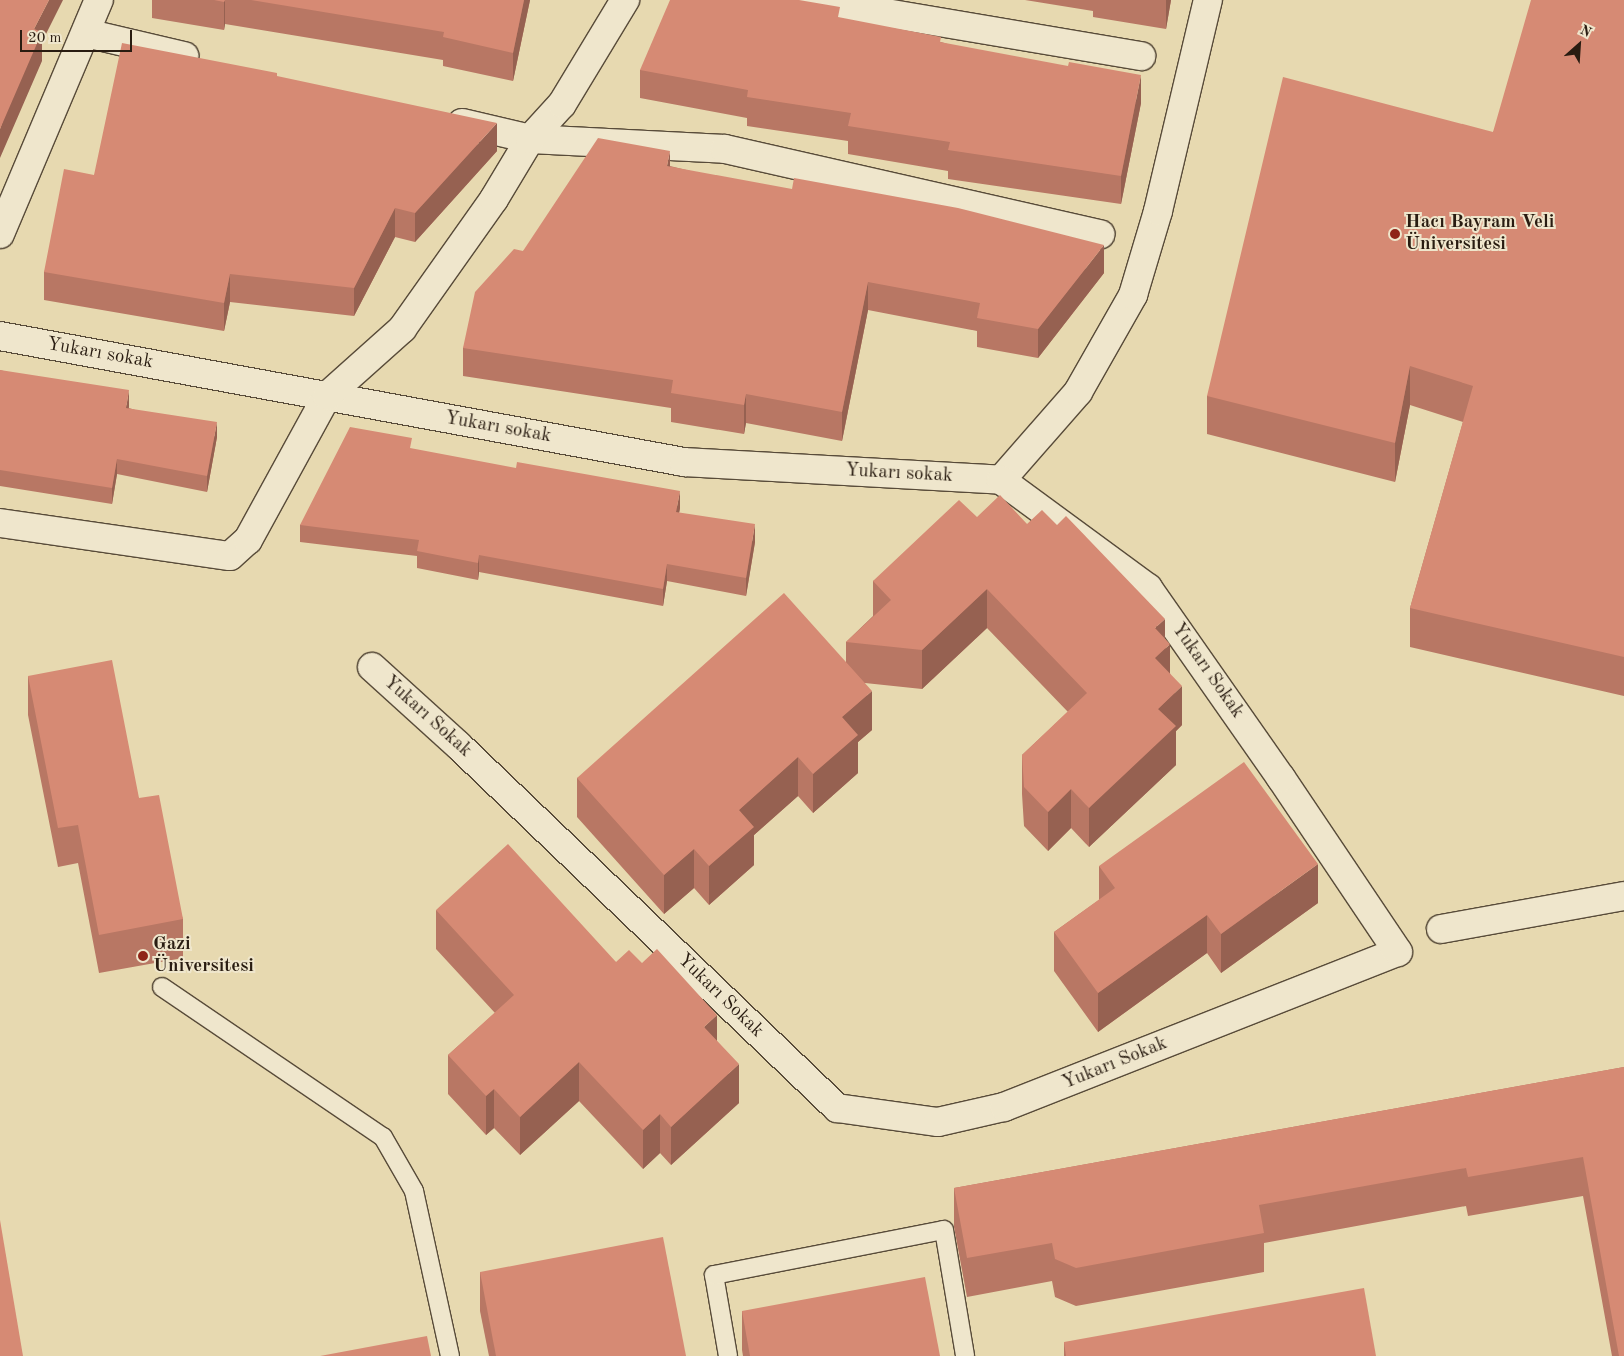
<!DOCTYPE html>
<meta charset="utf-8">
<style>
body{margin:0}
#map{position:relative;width:1624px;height:1356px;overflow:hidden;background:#e7d9b0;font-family:"Old Standard TT",serif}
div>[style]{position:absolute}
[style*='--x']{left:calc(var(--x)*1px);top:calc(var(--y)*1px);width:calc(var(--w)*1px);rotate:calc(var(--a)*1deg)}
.roads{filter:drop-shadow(1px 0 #584b39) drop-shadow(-1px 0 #584b39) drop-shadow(0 1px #584b39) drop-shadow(0 -1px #584b39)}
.service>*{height:18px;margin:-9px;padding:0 9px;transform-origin:9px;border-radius:9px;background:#efe6cc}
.minor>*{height:28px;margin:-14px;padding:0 14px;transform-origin:14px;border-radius:14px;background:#efe6cc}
.wall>*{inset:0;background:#b87764}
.shaded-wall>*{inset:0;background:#966151}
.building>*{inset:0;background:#d68a74}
.dots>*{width:14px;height:14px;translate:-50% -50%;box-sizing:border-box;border:2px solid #efe6cc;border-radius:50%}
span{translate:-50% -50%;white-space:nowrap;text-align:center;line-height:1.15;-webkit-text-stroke:4px #efe6cc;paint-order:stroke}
.poi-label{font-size:19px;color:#291c11;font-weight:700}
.left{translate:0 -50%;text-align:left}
.street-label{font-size:19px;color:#291c11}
.north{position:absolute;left:1554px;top:20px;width:50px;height:50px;-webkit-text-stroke:4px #efe6cc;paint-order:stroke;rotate:26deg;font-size:14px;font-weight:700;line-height:20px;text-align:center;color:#291c11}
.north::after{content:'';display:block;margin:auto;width:18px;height:22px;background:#291c11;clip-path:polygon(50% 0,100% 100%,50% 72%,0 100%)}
.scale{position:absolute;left:20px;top:30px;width:112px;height:22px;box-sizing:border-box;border:2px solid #291c11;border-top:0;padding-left:6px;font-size:15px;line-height:18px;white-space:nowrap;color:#291c11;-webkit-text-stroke:4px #efe6cc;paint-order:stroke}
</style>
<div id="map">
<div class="roads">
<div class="service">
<i style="--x:162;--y:987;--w:267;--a:34.2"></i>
<i style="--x:383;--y:1137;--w:62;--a:60.1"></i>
<i style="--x:414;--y:1191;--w:169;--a:77.7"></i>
<i style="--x:728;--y:1356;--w:82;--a:-99.8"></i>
<i style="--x:714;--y:1275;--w:234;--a:-11.1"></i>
<i style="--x:944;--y:1230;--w:128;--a:80.5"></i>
</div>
<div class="minor">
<i style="--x:809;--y:0;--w:337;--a:9.6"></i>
<i style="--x:86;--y:33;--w:101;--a:13.2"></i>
<i style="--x:462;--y:123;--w:70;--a:13.2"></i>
<i style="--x:530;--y:139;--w:195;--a:2.9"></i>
<i style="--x:725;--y:149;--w:385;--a:12.8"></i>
<i style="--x:0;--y:234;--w:254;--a:-67.1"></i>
<i style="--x:0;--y:336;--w:696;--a:10.44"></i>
<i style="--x:684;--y:462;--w:318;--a:3.2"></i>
<i style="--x:1001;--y:480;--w:117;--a:-48.8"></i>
<i style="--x:1078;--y:392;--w:112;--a:-60.4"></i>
<i style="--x:1133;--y:295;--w:88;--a:-73.4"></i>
<i style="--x:1158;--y:211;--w:217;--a:-76.7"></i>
<i style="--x:0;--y:523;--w:232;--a:8.2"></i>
<i style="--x:230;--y:556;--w:24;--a:-42"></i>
<i style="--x:248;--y:540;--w:164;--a:-61.3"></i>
<i style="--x:327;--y:396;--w:101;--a:-41.8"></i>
<i style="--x:402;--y:329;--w:159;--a:-54.7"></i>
<i style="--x:494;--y:199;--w:70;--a:-59"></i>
<i style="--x:530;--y:139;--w:47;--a:-47.6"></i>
<i style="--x:562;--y:104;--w:122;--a:-58.8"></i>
<i style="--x:372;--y:667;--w:116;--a:42.2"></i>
<i style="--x:458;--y:745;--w:525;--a:43.76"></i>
<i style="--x:837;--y:1108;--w:102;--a:7.9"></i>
<i style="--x:938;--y:1122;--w:68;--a:-12.8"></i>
<i style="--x:1004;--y:1107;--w:423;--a:-21.5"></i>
<i style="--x:1398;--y:952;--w:210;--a:-123.9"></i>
<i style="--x:1281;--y:778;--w:232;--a:-125"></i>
<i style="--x:1148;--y:588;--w:182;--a:-143.7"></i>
<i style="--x:1441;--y:929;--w:186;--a:-10.2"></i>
</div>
</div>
<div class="wall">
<i style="clip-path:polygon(152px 0,530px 0,513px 81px,443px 66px,443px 60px,225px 24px,224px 30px,152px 18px)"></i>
<i style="clip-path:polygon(1025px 0,1171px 0,1166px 29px,1093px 17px,1093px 11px)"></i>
<i style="clip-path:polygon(1624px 0,1624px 696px,1410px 647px,1410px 608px,1463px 422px,1410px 405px,1395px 482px,1207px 434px,1207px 396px,1493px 132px)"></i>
<i style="clip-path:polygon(840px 18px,941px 42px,1141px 103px,1121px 204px,948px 179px,948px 171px,848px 154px,848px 141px,747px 126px,747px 118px,640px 98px,640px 70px)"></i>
<i style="clip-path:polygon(277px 77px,497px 151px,415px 242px,395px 237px,354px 316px,230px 302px,224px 331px,44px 300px,44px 272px,94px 175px)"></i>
<i style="clip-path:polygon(670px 166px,1104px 273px,1038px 358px,977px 347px,977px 331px,868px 310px,842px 441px,746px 423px,744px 434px,671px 422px,671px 408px,463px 376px,463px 348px,523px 251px)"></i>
<i style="clip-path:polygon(0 370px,129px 406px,129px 408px,217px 437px,207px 492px,117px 474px,112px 504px,0 486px)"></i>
<i style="clip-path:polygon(412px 449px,680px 508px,679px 513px,755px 542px,746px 596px,667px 581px,663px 606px,479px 572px,478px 580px,417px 568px,417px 556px,300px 542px,300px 525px)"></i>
<i style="clip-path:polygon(977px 517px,1027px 524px,1165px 638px,1170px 673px,1182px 725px,1176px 731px,1176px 765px,1089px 847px,1071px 828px,1048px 851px,1024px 826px,1022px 794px,1022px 755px,1068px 712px,987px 628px,922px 689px,865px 683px,872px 730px,858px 742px,858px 773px,813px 813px,798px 796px,754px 835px,754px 865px,709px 905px,694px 888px,664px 914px,577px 817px,577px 778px,846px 662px,846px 642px,873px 616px,873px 581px)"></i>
<i style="clip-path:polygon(28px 676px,139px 798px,183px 919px,183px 958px,99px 973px,78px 863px,58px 867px,28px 715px)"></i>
<i style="clip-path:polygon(1099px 866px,1318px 903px,1221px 973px,1207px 953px,1098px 1032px,1054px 971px,1054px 932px,1099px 900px)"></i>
<i style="clip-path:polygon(436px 910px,616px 962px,642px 963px,717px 1041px,739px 1103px,671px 1165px,660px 1153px,643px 1169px,579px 1101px,520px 1155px,494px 1128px,486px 1135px,448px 1094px,448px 1055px,495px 1013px,436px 949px)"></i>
<i style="clip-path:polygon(1624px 1067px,1624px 1356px,1612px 1356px,1583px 1196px,1468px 1216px,1466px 1206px,1264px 1243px,1264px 1272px,1076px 1306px,1055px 1297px,1052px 1281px,967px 1297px,954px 1227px,954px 1188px)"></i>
<i style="clip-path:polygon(480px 1272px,686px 1356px,489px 1356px,480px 1311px)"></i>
<i style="clip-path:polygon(742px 1311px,940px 1356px,743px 1356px,742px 1350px)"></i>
<i style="clip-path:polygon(1064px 1342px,1376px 1356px,1064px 1356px)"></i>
</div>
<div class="shaded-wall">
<i style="clip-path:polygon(49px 0,63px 0,42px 42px,42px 61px,0 158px,0 129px,34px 29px)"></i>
<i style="clip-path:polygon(225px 0,225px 24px,224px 30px,224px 2px)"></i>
<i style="clip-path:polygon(524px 0,530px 0,513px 81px,513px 53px)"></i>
<i style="clip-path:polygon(1166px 0,1171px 0,1166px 29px)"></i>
<i style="clip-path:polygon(1141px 75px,1141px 103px,1121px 204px,1121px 176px)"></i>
<i style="clip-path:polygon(497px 123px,497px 151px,415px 242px,415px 213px)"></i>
<i style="clip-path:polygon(670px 151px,670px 179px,667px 166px)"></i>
<i style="clip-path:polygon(395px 208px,395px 237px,354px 316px,354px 288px)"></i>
<i style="clip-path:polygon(1104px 245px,1104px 273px,1038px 358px,1038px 329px)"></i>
<i style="clip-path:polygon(230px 274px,230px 302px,224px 331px,224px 303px)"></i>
<i style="clip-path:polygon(868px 282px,868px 310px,842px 441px,842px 412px)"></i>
<i style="clip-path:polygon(1410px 366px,1410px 405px,1395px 482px,1395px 443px)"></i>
<i style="clip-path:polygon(129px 390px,129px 406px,126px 423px,126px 408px)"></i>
<i style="clip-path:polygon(746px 394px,746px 423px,744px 434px,744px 405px)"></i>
<i style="clip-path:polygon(217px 422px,217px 437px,207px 492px,207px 476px)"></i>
<i style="clip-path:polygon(117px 459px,117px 474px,112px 504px,112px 488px)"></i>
<i style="clip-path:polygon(680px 491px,680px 508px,676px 529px,676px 512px)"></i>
<i style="clip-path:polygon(755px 524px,755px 542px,746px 596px,746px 578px)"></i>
<i style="clip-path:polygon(479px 555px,479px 572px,478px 580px,478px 563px)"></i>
<i style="clip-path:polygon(667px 564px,667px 581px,663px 606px,663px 589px)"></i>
<i style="clip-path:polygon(987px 589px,987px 628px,922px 689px,922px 650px)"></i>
<i style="clip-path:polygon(1165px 619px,1165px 649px,1170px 644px,1170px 683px,1155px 696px,1155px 628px)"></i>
<i style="clip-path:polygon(1182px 686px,1182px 725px,1176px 731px,1176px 765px,1089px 847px,1089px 808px,1158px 709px)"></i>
<i style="clip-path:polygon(872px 691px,872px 730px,858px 742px,858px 773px,813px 813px,813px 774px,842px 717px)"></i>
<i style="clip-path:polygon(798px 757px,798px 796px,754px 835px,754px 865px,709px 905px,709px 866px,739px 810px)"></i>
<i style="clip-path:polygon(1071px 789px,1071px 828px,1048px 851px,1048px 812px)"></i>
<i style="clip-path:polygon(694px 849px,694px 888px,664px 914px,664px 875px)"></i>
<i style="clip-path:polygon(1318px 864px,1318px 903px,1221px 973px,1221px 934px)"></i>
<i style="clip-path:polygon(1207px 915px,1207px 953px,1098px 1032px,1098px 993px)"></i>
<i style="clip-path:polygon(717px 1015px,717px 1054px,704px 1027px)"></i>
<i style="clip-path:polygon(579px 1062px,579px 1101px,520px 1155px,520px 1117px)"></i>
<i style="clip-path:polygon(739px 1064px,739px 1103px,671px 1165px,671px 1127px)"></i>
<i style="clip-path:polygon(494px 1089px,494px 1128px,486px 1135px,486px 1096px)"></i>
<i style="clip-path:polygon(660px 1114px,660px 1153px,643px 1169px,643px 1130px)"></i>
</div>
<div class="building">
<i style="clip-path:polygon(0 0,49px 0,34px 29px,42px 32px,0 129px)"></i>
<i style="clip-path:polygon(214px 0,225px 0,224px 2px)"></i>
<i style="clip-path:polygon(251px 0,524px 0,513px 53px,443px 37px,444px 32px)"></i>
<i style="clip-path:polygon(670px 0,799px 0,840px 7px,838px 17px,941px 37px,940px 42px,1068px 66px,1069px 62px,1141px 75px,1121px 176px,948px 150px,950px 142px,848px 126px,851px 113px,747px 97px,748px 90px,640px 70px)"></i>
<i style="clip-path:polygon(1531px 0,1624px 0,1624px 657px,1410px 608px,1473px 386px,1410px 366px,1395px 443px,1207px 396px,1283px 77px,1493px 132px)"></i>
<i style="clip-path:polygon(122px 43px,277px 73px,277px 76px,497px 123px,415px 213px,395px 208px,354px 288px,230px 274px,224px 303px,44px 272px,64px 169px,94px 175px)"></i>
<i style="clip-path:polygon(598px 138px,670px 151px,667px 166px,792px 189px,794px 178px,958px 208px,1104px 245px,1038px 329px,977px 318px,980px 303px,868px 282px,842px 412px,746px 394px,744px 405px,671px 393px,673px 380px,463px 348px,475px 292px,514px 249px,523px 251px)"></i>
<i style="clip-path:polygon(0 370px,129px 390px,126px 408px,217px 422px,207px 476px,117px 459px,112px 488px,0 470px)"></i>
<i style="clip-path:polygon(350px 427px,412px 438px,410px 448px,516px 468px,517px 462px,680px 491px,676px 512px,755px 524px,746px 578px,667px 564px,663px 589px,479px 555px,478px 563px,417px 551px,419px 540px,300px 525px)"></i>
<i style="clip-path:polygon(1000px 495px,1027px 524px,1042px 510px,1057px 525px,1066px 516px,1165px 619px,1155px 628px,1170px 644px,1155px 658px,1182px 686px,1158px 709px,1176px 726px,1089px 808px,1071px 789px,1048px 812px,1024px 787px,1022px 755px,1087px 693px,987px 589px,922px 650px,846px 642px,891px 600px,873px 581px,959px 500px,977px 517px)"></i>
<i style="clip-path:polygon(784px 593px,872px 691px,842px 717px,858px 735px,813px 774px,798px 757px,739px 810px,754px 827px,709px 866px,694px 849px,664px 875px,577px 778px)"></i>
<i style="clip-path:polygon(112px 660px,139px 798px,159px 795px,183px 919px,99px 935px,78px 825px,58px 828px,28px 676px)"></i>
<i style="clip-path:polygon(1244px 762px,1318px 864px,1221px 934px,1207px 915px,1098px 993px,1054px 932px,1115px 888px,1099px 866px)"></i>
<i style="clip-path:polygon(508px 844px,616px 962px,629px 950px,642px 963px,657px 949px,717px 1015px,704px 1027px,739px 1064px,671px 1127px,660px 1114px,643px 1130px,579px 1062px,520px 1117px,494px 1089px,486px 1096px,448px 1055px,514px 995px,436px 910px)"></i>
<i style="clip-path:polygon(1624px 1067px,1624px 1356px,1619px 1356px,1583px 1157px,1468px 1177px,1466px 1168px,1259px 1205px,1264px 1233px,1076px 1268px,1055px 1259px,1052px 1243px,967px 1258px,954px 1188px)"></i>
<i style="clip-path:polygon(0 1220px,23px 1356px,0 1356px)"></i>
<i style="clip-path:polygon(663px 1237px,686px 1356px,496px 1356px,480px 1272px)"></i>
<i style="clip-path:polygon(925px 1277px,940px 1356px,750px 1356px,742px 1311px)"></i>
<i style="clip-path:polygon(1364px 1288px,1376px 1356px,1066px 1356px,1064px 1342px)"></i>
<i style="clip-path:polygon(427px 1336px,431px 1356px,320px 1356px)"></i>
</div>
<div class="dots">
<i style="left:1395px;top:234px;background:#8f2418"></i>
<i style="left:143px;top:956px;background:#8f2418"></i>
</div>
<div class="poi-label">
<span class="left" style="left:1405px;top:234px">Hacı Bayram Veli<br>Üniversitesi</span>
<span class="left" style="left:153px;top:956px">Gazi<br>Üniversitesi</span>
</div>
<div class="street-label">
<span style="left:100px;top:354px;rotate:10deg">Yukarı sokak</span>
<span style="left:498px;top:428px;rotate:10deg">Yukarı sokak</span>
<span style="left:899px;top:474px;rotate:3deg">Yukarı sokak</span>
<span style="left:1207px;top:671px;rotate:55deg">Yukarı Sokak</span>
<span style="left:427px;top:717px;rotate:42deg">Yukarı Sokak</span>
<span style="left:720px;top:996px;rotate:44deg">Yukarı Sokak</span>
<span style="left:1115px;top:1064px;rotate:-22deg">Yukarı Sokak</span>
</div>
<div class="north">N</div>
<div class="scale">20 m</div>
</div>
